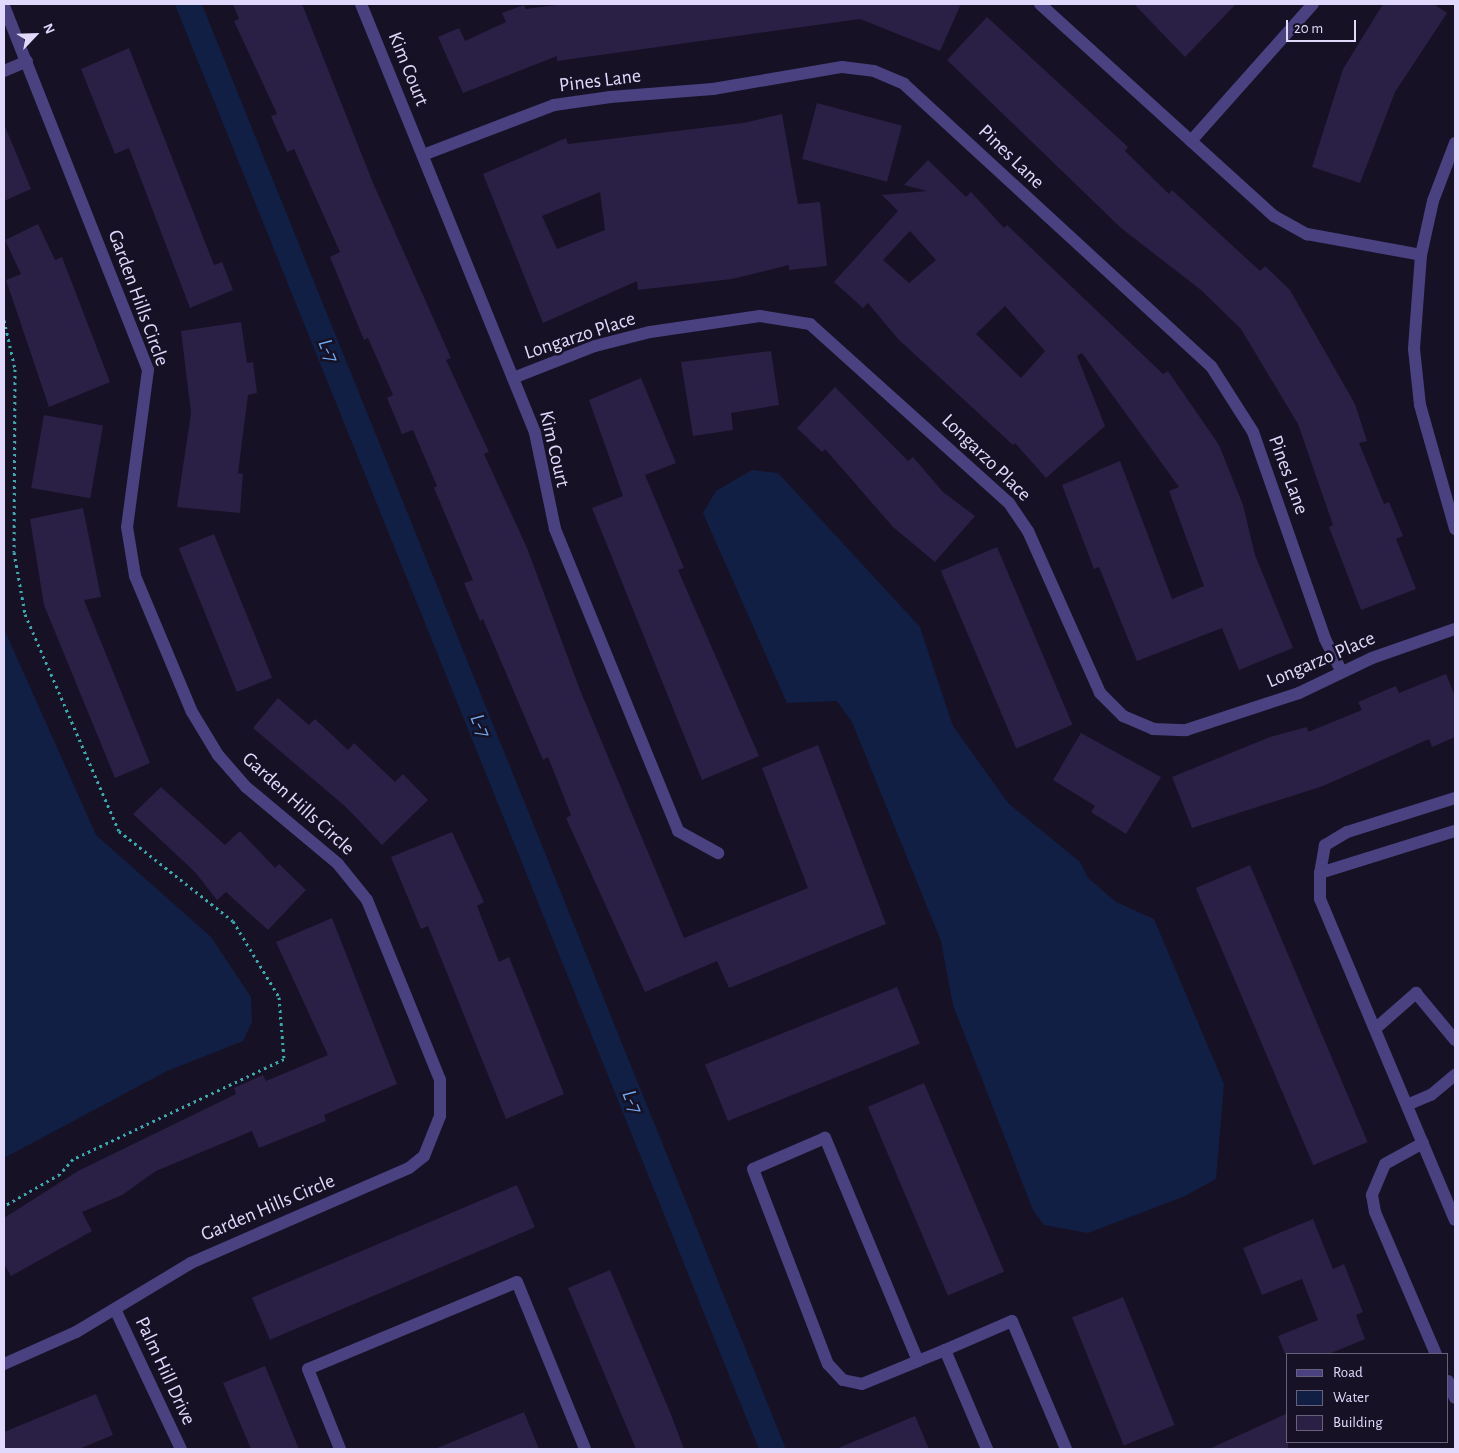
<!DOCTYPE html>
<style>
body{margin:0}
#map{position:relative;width:1459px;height:1453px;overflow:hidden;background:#171125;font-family:"Alegreya Sans",sans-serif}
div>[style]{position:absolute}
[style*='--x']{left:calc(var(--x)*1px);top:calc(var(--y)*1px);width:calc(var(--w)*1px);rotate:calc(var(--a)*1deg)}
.water>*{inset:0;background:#111f44}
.canal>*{height:25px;margin:-12.5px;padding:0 12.5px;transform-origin:12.5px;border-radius:12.5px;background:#111f44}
.building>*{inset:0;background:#2a1f44;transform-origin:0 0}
.path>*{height:3px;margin-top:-1.5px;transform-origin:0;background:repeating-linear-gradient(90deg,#3baaae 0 2.5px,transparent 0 6.5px)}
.lane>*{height:12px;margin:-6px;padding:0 6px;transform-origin:6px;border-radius:6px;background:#494180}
.street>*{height:12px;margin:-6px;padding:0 6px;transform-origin:6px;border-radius:6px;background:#494180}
span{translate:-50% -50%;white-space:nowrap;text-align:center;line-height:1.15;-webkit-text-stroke:5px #171125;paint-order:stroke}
.street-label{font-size:20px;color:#e0d9fc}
.water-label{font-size:21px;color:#70aaf2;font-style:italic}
.frame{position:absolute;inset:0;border:5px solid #e0d9fc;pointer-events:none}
.legend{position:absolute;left:1286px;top:1353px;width:162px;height:90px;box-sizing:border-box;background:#171125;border:1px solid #67617b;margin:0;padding:6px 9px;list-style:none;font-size:15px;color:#e0d9fc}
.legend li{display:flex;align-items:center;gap:10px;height:25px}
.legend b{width:25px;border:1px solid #67617b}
.north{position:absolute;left:10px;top:10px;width:50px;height:50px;-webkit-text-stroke:4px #171125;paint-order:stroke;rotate:66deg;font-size:14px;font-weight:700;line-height:20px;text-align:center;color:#e0d9fc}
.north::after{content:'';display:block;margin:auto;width:18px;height:22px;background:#e0d9fc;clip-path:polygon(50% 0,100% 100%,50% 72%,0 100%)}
.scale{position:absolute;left:1286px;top:20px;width:70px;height:22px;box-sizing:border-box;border:2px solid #e0d9fc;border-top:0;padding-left:6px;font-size:15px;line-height:18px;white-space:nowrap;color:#e0d9fc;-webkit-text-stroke:4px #171125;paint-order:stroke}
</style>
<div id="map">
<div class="water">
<i style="clip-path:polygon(752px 470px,778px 473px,920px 627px,953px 726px,1008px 803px,1080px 862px,1088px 878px,1116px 902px,1154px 919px,1224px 1084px,1216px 1179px,1185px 1196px,1088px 1233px,1044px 1225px,1033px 1210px,953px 1005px,941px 941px,852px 722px,837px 701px,787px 703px,703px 513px,716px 491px)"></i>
<i style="clip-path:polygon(4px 629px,96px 835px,211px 937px,251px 997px,252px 1022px,243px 1041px,167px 1071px,4px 1158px)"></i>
</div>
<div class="canal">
<i style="--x:188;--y:4;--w:1559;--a:67.99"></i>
</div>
<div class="building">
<i style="clip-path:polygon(233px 4px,302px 4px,373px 183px,451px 358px,446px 360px,489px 452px,484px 454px,527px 548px,580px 690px,684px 938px,808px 888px,762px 768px,818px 745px,886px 924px,729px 988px,717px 961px,645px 992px,566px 818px,571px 815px,548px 757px,543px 760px,483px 619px,480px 621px,464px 583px,473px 580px,434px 488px,437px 486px,413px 430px,402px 434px,387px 398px,393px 395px,368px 338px,364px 340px,330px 257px,340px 252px,294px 149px,287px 152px,271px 116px,277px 114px,234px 21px,239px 19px)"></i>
<i style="clip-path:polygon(564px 4px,961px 4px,940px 51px,860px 19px,557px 61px,557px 56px,463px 93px,438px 37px,459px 28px,465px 41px,506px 22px,502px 13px,524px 5px,526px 9px)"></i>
<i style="clip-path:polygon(1134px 4px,1236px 4px,1185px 57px)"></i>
<i style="clip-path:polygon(1383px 4px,1434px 4px,1447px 13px,1395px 92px,1360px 183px,1312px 167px,1343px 69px)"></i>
<i style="clip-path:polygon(987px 17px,1128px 147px,1125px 151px,1169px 194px,1172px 190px,1260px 271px,1265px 266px,1290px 290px,1355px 404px,1367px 441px,1359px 443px,1384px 504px,1389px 502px,1403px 536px,1396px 539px,1416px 589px,1361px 610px,1329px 527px,1333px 525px,1298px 424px,1241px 329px,1201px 290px,1121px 228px,947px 60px)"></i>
<i style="clip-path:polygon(129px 48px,214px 265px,222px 262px,233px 290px,190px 308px,129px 148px,115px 154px,81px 69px)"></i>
<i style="left:817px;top:103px;width:88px;height:58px;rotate:15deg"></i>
<i style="clip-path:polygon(evenodd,782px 114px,798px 204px,820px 202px,827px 266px,789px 270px,789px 265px,732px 279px,638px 290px,637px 281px,543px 323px,483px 174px,566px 138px,568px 144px,743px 123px,782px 114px,600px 192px,605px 230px,557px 249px,542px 216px,600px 192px)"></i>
<i style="clip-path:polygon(4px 124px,31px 189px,4px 201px)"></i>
<i style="clip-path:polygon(evenodd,928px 160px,966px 197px,971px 192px,1004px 228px,1007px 225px,1163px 374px,1168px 371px,1219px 445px,1243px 505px,1255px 555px,1293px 648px,1239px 670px,1222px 628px,1137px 661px,1099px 567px,1094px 569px,1062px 485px,1120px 461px,1172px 599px,1204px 586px,1169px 491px,1179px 487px,1082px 353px,1077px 356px,1105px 426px,1046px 478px,1015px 443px,1013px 445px,898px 339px,868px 303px,863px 308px,834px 282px,898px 211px,882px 195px,927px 191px,904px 185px,928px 160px,910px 231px,936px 260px,909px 283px,883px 260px,910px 231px,928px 160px,1005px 306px,1045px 351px,1021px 378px,976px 334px,1005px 306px)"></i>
<i style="clip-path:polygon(38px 224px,55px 260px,62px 257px,110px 382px,49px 407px,6px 280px,21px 274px,5px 240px)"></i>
<i style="clip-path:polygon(241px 322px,247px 363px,253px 362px,257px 393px,248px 395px,238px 473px,243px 474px,240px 513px,177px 507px,191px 413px,181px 331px)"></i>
<i style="clip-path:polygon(771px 351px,779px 405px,731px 413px,733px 430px,693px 436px,681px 362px)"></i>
<i style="clip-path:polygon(641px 378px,676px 463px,645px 475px,684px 568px,678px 570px,759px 756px,702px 780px,592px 508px,623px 496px,589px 400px)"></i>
<i style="clip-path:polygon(835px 387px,908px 461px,913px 457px,943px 492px,975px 516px,935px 562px,893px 527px,825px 449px,822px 452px,797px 428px)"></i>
<i style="left:44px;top:415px;width:60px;height:74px;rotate:10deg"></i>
<i style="clip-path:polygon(83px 508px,101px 597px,84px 600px,150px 763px,115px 778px,44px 605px,30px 519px)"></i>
<i style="left:214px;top:534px;width:155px;height:38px;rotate:68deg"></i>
<i style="left:997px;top:547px;width:193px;height:61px;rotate:67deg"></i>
<i style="clip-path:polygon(1446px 674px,1455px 696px,1455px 737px,1432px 747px,1429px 739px,1323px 786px,1192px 828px,1172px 777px,1270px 737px,1307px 727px,1308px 732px,1362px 710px,1358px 702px,1396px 686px,1399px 693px)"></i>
<i style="clip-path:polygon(278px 698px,309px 725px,315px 719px,348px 750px,354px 743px,395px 782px,403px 774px,428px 800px,382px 845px,347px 808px,253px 728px)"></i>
<i style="clip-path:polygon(1081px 733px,1161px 777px,1126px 834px,1091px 812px,1095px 806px,1053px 780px)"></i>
<i style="clip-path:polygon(161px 787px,225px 845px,240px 831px,275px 868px,279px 864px,306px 890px,268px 930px,226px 892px,217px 900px,195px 872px,133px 814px)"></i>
<i style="clip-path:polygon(452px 832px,484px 902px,477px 906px,499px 962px,509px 957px,564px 1094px,506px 1119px,428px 926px,421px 929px,391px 857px)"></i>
<i style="left:1250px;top:865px;width:301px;height:59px;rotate:67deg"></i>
<i style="clip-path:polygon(332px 918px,397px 1084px,324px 1115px,326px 1121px,259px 1148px,252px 1131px,156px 1171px,122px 1195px,82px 1212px,92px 1231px,11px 1276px,4px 1264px,4px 1218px,78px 1171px,236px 1094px,234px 1088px,263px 1075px,266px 1081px,328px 1055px,276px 942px)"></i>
<i style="left:897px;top:987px;width:61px;height:207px;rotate:68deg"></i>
<i style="left:924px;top:1083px;width:205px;height:61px;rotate:67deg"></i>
<i style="left:517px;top:1185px;width:46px;height:288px;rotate:67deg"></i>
<i style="clip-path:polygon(1313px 1219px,1333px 1269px,1344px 1264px,1363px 1312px,1356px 1315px,1365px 1339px,1329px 1354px,1285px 1354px,1278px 1336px,1318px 1320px,1302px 1279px,1262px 1295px,1243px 1248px)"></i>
<i style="clip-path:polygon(610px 1270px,672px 1417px,684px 1449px,636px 1449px,568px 1288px)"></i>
<i style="left:1123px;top:1297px;width:138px;height:55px;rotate:68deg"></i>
<i style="clip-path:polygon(265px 1366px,299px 1449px,251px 1449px,223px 1383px)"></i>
<i style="clip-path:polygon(96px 1394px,113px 1435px,79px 1449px,4px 1449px,4px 1432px)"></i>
<i style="clip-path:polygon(524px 1412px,539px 1449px,435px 1449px)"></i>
<i style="clip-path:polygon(1288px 1413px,1288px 1449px,1209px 1449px)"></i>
<i style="clip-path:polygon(915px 1416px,929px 1449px,836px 1449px)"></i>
</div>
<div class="path">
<i style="--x:4;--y:320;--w:50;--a:77.3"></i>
<i style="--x:15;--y:369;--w:183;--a:90.3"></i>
<i style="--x:14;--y:552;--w:63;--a:79.9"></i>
<i style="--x:25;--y:614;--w:236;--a:66.6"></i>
<i style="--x:119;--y:831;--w:145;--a:38.3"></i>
<i style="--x:233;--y:921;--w:89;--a:58.8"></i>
<i style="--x:279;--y:997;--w:62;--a:85.4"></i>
<i style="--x:284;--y:1059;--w:233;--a:154.6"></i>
<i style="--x:73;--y:1159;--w:20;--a:131"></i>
<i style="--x:60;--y:1174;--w:64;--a:150.3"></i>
</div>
<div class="lane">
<i style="--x:1455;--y:798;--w:113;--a:162.5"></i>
<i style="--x:1347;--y:832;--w:26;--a:149"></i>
<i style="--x:1325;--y:845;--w:28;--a:100"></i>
<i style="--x:1320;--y:873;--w:26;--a:90"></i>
<i style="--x:1320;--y:899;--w:348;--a:67.2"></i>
<i style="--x:1320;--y:873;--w:141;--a:-17.3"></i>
<i style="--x:1375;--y:1029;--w:55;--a:-41.3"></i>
<i style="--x:1416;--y:993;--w:61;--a:50.3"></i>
<i style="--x:1407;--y:1105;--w:26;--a:-23"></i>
<i style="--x:1431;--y:1095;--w:31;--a:-40"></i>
<i style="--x:1423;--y:1143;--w:43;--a:151.1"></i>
<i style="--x:1385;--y:1164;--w:34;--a:113"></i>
<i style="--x:1372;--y:1195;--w:17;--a:80"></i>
<i style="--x:1375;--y:1212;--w:155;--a:66.8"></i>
<i style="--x:945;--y:1350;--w:73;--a:-23.4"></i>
<i style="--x:1012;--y:1321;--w:139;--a:67.1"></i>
<i style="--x:918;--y:1361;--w:242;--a:-112.6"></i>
<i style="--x:825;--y:1138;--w:78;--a:156.7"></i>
<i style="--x:753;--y:1169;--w:209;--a:69"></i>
<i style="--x:828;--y:1364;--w:22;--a:47"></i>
<i style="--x:843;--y:1380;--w:19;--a:12"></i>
<i style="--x:862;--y:1384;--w:61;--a:-22.3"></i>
<i style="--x:918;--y:1361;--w:29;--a:-22"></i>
<i style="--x:945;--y:1350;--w:108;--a:67"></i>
<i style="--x:1448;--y:1381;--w:18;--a:68"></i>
<i style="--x:340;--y:1449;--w:86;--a:-111.8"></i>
<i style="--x:308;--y:1369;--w:226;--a:-22.6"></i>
<i style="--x:517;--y:1282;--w:180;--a:67.8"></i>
</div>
<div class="street">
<i style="--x:361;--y:4;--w:463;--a:67.9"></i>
<i style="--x:535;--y:433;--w:98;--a:78.2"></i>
<i style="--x:555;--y:529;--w:326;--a:67.8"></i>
<i style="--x:678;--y:831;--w:46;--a:28.8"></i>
<i style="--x:1040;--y:4;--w:316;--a:42.2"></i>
<i style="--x:1274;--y:216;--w:38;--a:29"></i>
<i style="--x:1307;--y:234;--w:116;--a:10.4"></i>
<i style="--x:4;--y:6;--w:391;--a:68.4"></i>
<i style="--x:148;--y:370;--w:158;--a:97.6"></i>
<i style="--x:127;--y:527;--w:50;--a:80.7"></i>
<i style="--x:135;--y:576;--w:147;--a:67.3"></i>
<i style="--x:192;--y:712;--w:50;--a:58.8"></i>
<i style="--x:218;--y:755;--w:43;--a:48.8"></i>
<i style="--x:246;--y:787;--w:120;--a:39.9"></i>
<i style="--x:338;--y:864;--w:46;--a:51.1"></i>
<i style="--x:367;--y:900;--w:194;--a:67.9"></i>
<i style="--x:440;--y:1080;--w:36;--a:90"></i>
<i style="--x:440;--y:1116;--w:43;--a:111.8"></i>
<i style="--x:424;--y:1156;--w:19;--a:141"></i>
<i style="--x:409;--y:1168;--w:238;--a:156.5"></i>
<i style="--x:191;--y:1263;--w:134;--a:149"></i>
<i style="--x:76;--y:1332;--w:79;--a:156"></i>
<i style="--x:4;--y:71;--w:25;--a:-23"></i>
<i style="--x:1191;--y:141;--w:183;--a:-48.3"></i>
<i style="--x:1455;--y:143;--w:62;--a:110.8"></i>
<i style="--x:1433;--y:201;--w:55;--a:102.5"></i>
<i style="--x:1421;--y:255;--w:94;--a:94.3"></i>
<i style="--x:1414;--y:349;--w:56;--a:83.9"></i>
<i style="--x:1420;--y:405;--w:129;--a:74.2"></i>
<i style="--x:423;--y:155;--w:140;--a:-20.9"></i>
<i style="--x:554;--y:105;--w:57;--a:-8.1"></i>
<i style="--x:610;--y:97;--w:103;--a:-4.4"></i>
<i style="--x:713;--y:89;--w:131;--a:-9.7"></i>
<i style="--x:842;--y:67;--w:32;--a:7"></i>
<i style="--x:874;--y:71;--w:33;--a:23"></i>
<i style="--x:904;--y:84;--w:417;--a:42.6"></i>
<i style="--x:1211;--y:366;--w:78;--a:57.5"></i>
<i style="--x:1253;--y:432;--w:219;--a:70.8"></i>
<i style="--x:1325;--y:639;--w:37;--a:63"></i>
<i style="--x:513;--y:378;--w:88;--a:-21.3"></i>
<i style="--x:595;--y:346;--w:57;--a:-14.3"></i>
<i style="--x:650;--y:332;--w:111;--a:-8.3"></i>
<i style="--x:760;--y:316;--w:51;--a:9.1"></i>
<i style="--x:810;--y:324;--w:268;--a:42"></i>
<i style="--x:1009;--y:503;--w:34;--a:56"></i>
<i style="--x:1028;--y:531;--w:177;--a:66"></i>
<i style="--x:1100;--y:693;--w:33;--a:45"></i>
<i style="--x:1123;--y:716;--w:33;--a:23"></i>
<i style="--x:1153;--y:729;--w:33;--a:2"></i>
<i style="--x:1186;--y:730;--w:119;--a:-18.1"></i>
<i style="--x:1299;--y:693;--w:81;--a:-25.6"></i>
<i style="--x:1372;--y:658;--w:88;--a:-19.3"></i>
<i style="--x:115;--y:1309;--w:155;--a:64.8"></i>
</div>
<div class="street-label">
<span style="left:408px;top:69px;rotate:68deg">Kim Court</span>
<span style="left:600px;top:81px;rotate:-7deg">Pines Lane</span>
<span style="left:1011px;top:157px;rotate:44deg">Pines Lane</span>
<span style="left:138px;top:298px;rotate:70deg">Garden Hills Circle</span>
<span style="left:580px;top:336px;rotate:-18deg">Longarzo Place</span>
<span style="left:554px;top:449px;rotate:77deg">Kim Court</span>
<span style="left:986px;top:458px;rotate:44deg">Longarzo Place</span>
<span style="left:1288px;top:475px;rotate:70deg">Pines Lane</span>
<span style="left:1321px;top:660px;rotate:-23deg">Longarzo Place</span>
<span style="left:298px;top:804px;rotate:42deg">Garden Hills Circle</span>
<span style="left:268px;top:1208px;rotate:-23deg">Garden Hills Circle</span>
<span style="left:165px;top:1371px;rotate:65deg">Palm Hill Drive</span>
</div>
<div class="water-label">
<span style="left:328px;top:351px;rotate:68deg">L-7</span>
<span style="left:480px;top:726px;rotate:68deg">L-7</span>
<span style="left:632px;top:1102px;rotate:68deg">L-7</span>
</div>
<div class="frame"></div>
<ul class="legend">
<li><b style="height:6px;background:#494180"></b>Road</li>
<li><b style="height:14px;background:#111f44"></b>Water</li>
<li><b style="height:14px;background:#2a1f44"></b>Building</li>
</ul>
<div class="north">N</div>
<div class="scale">20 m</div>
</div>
